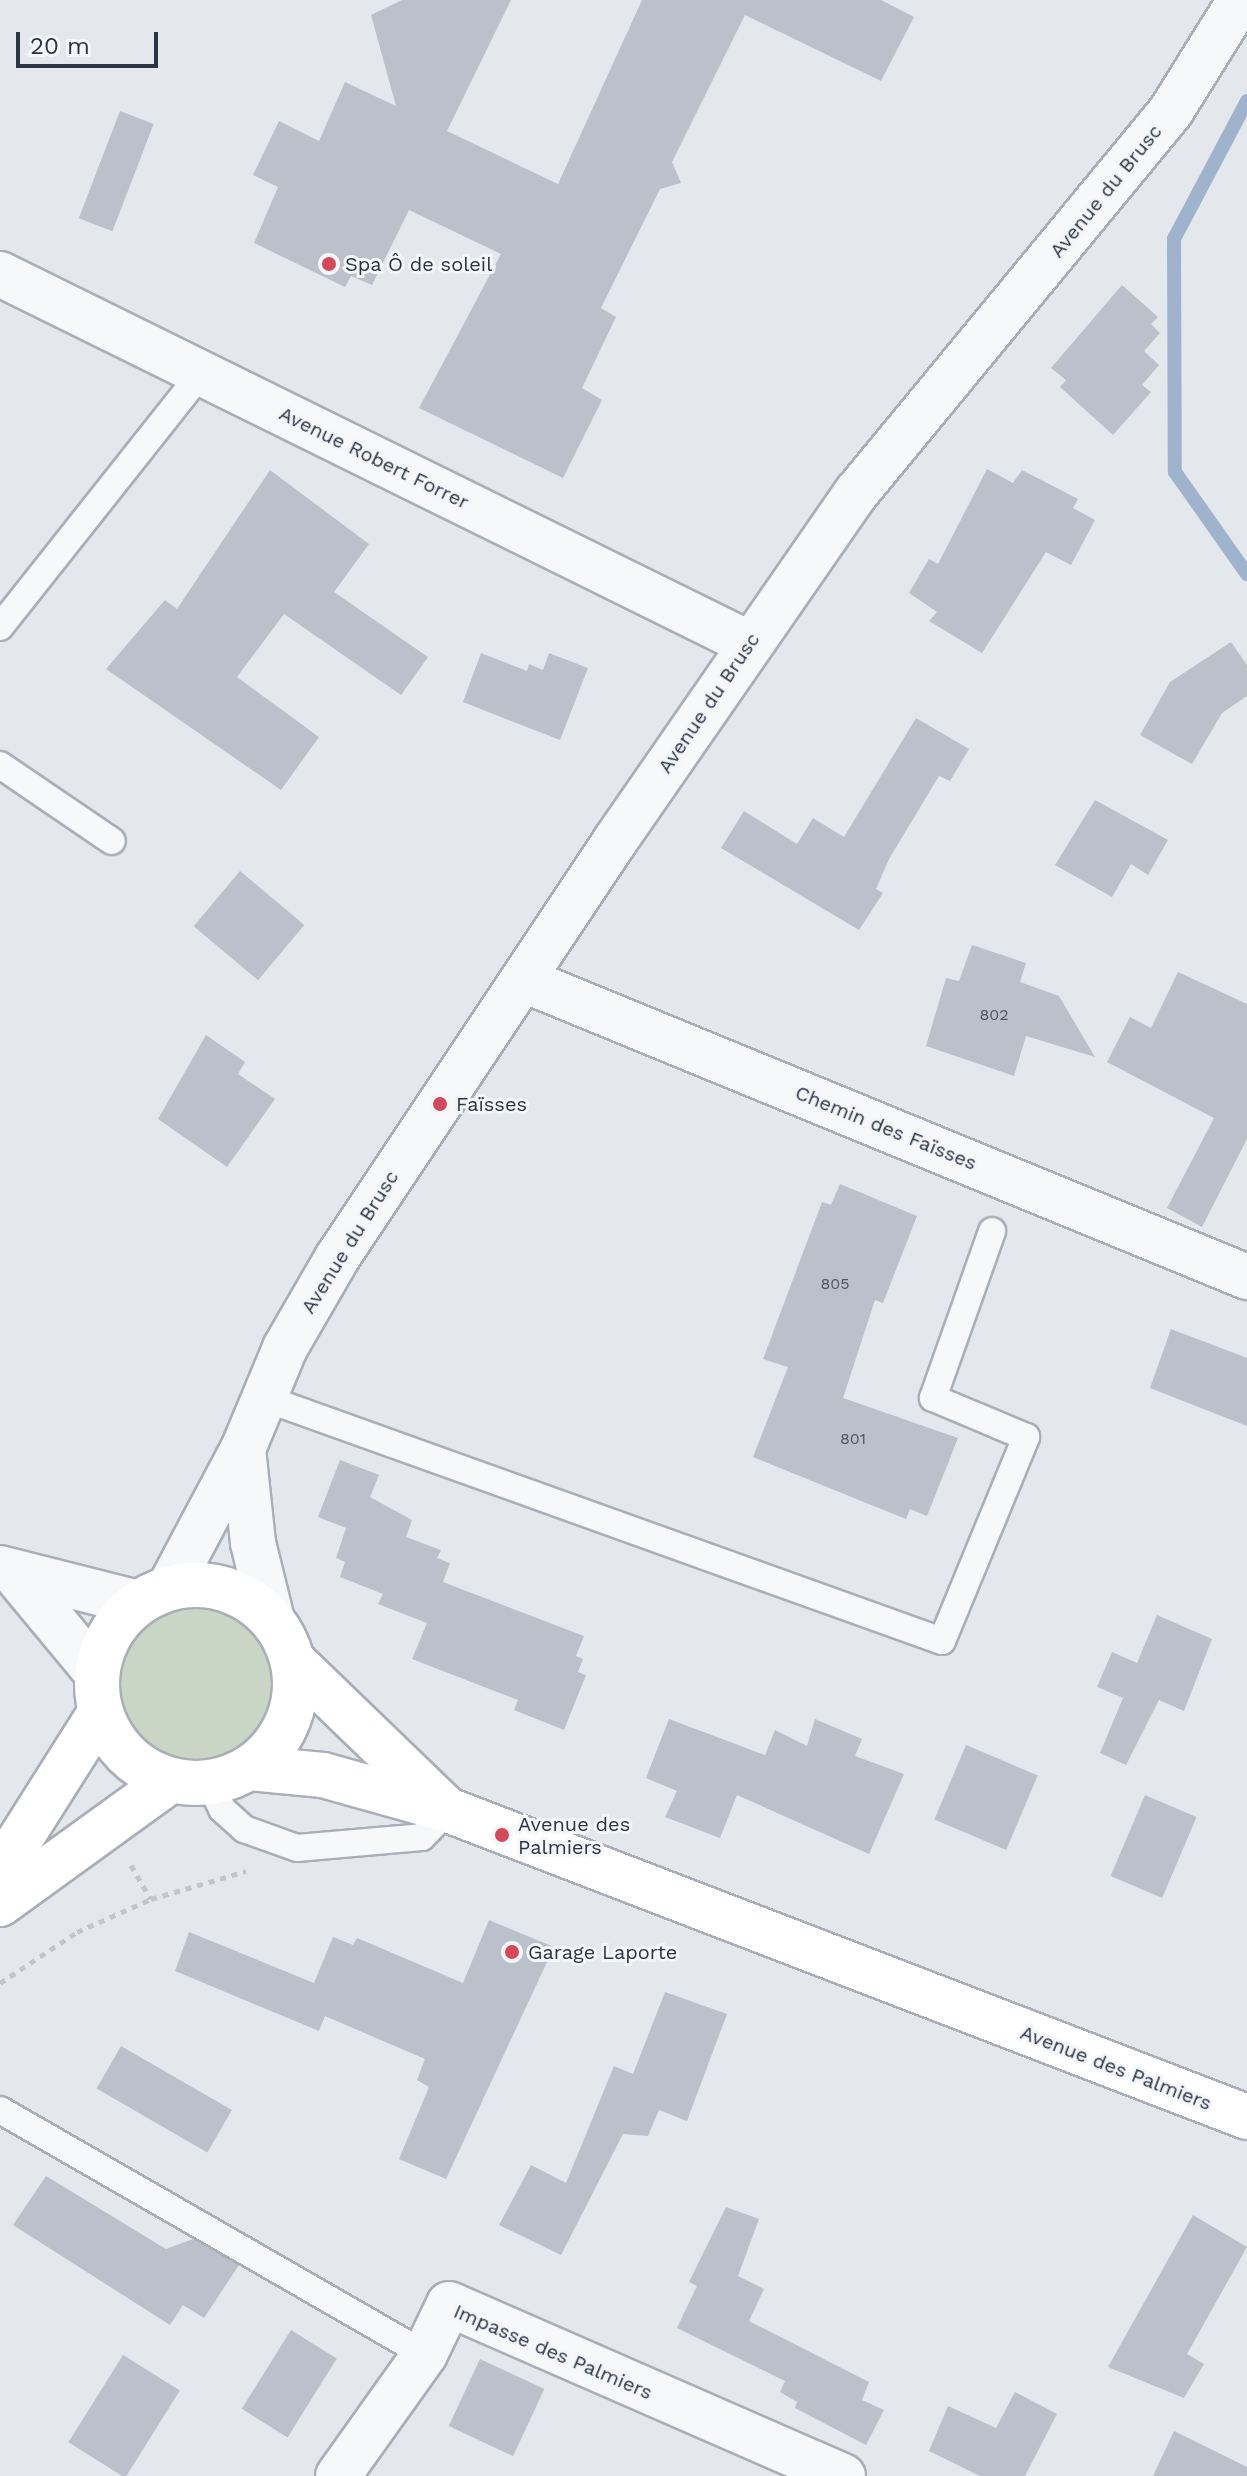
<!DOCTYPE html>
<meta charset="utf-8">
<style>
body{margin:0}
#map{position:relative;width:1247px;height:2476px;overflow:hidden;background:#e4e7ec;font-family:"Work Sans",sans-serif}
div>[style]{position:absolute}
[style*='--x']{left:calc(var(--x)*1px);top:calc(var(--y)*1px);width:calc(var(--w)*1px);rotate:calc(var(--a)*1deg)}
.green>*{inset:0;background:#c9d6c5}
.round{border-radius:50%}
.stream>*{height:14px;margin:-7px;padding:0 7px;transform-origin:7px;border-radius:7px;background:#9fb4cc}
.building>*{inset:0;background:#bbc0ca;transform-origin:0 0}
.path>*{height:5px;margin-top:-2.5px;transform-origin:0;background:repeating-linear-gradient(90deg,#c2c5cb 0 6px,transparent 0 12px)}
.roads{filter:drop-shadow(2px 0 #a9aeb7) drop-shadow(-2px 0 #a9aeb7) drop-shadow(0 2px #a9aeb7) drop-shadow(0 -2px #a9aeb7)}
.service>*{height:26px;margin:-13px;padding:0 13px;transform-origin:13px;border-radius:13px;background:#f7f8fa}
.minor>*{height:44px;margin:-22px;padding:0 22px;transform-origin:22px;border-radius:22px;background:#f7f8fa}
.tertiary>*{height:44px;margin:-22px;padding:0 22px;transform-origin:22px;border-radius:22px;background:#f7f8fa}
.secondary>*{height:44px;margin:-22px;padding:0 22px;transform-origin:22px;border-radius:22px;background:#fff}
.secondary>.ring{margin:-22px;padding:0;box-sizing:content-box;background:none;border:44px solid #fff;border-radius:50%}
.dots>*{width:22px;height:22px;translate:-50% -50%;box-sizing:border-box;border:4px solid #f4f6f9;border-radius:50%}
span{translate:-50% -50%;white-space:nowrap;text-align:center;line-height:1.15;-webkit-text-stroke:6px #f4f6f9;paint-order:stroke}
.number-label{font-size:16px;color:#4f5766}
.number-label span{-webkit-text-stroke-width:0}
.street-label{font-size:20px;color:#2b3445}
.poi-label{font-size:20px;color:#2b3445}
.left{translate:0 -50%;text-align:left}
.scale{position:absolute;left:16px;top:32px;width:142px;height:36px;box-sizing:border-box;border:4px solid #2b3445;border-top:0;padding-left:10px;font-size:24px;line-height:28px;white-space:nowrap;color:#2b3445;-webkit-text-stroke:6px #f4f6f9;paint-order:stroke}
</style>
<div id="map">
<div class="green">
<i class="round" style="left:97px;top:1585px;width:198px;height:198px"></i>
</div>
<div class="stream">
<i style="--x:1247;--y:101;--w:156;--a:117.9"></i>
<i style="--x:1174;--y:239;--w:233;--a:89.8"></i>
<i style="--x:1175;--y:472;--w:125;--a:54.8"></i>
</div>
<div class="building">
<i style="clip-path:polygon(402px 0,511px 0,447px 131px,558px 184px,642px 0,881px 0,914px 17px,881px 81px,745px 15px,672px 162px,681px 183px,660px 189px,601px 308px,616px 317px,582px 388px,602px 400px,563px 478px,419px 408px,501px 254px,409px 210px,372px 285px,351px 276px,345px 287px,254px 243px,278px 187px,253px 175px,279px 121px,319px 141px,345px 82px,396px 106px,371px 15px)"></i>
<i style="left:120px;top:111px;width:36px;height:115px;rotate:21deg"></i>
<i style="clip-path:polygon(1122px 285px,1158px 317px,1151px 324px,1160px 333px,1144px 351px,1159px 365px,1142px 385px,1151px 392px,1113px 435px,1060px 387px,1066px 380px,1051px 368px)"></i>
<i style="clip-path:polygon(987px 469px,1013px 483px,1022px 470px,1078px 499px,1073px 508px,1095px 520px,1071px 565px,1046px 552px,982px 653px,929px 621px,937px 612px,909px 593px,929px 559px,938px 564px)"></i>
<i style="clip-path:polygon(270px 470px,369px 544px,334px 592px,428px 657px,401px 695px,284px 614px,237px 677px,319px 737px,281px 790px,106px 669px,165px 600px,177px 609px)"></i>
<i style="clip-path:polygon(1231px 642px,1247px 665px,1247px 696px,1222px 713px,1192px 764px,1140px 735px,1170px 682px)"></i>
<i style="clip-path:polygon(481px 653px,527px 671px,529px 664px,543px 670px,549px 653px,588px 668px,560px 740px,463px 702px)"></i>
<i style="clip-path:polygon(916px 718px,969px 749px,950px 781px,939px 776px,889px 859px,876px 889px,883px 893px,859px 930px,721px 848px,744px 811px,797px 844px,813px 818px,844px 837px)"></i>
<i style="clip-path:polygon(1095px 800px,1168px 840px,1148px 875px,1131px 864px,1112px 897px,1055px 865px)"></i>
<i style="left:240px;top:871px;width:84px;height:72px;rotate:40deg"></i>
<i style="clip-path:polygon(972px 945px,1026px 963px,1020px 982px,1059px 996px,1095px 1057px,1026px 1036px,1014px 1076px,926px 1046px,946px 978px,959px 981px)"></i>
<i style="clip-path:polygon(1178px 972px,1247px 1004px,1247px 1139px,1202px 1227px,1167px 1208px,1214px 1118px,1107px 1062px,1130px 1017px,1151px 1028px)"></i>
<i style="clip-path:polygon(206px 1035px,245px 1062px,238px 1074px,275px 1099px,227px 1167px,158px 1119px)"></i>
<i style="clip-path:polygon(840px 1184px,917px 1216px,883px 1303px,875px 1300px,843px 1398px,958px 1438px,927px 1516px,910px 1509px,906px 1519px,753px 1457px,788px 1367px,763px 1359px,822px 1202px,831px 1205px)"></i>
<i style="clip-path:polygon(1171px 1329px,1247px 1358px,1247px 1426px,1150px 1388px)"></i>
<i style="clip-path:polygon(340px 1460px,379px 1475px,370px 1497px,412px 1520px,406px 1537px,441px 1550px,437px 1558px,450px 1563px,443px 1582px,584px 1636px,576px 1656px,583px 1659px,578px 1672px,586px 1675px,564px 1730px,514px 1710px,518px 1700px,412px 1659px,427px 1623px,378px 1604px,383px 1594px,340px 1577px,345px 1562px,336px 1558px,346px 1528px,318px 1517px)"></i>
<i style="clip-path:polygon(1157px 1615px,1212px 1639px,1184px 1711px,1159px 1700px,1126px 1765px,1100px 1753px,1123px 1698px,1097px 1687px,1112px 1652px,1137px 1663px)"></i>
<i style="clip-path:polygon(669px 1719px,765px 1755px,775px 1730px,807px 1746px,815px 1719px,862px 1739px,855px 1756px,904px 1774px,869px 1854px,737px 1795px,720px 1838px,665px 1817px,677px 1791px,646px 1778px)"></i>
<i style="left:966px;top:1745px;width:78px;height:81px;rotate:23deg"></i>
<i style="left:1145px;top:1795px;width:56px;height:88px;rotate:23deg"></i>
<i style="clip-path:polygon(489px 1920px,554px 1947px,446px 2179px,399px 2159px,429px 2087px,417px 2080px,425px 2059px,325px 2016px,319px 2031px,175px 1971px,189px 1932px,314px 1983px,333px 1937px,353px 1945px,357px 1938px,463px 1983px)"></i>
<i style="clip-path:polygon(665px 1992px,727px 2014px,687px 2121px,659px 2110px,648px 2136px,623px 2134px,561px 2255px,499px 2225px,531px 2165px,566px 2183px,614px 2066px,633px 2074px)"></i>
<i style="left:121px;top:2046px;width:128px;height:49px;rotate:30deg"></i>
<i style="clip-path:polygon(46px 2176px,166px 2249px,193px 2239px,239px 2265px,204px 2318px,183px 2305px,170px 2325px,13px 2225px)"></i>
<i style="clip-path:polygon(726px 2207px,759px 2219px,738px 2276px,764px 2289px,749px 2321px,869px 2382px,862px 2400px,884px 2410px,866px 2445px,795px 2408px,797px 2402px,780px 2392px,785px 2381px,677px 2328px,697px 2286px,689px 2282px)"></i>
<i style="clip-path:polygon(1193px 2215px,1247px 2247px,1187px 2354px,1204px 2364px,1184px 2398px,1108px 2367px)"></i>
<i style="left:291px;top:2330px;width:54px;height:93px;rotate:32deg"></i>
<i style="left:123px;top:2355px;width:67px;height:103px;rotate:32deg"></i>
<i style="left:480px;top:2359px;width:71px;height:74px;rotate:25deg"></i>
<i style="clip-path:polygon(1015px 2392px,1057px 2414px,1025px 2476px,980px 2476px,929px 2451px,948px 2406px,996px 2428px)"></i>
<i style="clip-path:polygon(1174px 2431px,1247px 2467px,1247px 2476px,1153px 2476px)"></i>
</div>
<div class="path">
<i style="--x:131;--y:1865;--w:39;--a:60"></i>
<i style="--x:0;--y:1983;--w:92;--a:-33.5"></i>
<i style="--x:77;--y:1932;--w:81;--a:-24"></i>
<i style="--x:151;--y:1899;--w:99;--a:-16.4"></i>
</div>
<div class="roads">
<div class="service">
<i style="--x:0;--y:627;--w:325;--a:-51.6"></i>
<i style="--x:0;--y:765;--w:135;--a:34.2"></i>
<i style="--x:264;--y:1398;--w:720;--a:19.72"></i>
<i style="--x:942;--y:1641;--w:221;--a:-67.6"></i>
<i style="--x:1026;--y:1437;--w:101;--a:-157.2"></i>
<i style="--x:933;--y:1398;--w:177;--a:-70.5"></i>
<i style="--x:209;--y:1783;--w:29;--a:63"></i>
<i style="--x:222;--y:1809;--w:30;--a:42"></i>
<i style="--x:244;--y:1829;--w:56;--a:19.7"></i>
<i style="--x:297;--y:1848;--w:125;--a:-5"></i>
<i style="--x:422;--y:1837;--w:37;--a:-46"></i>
<i style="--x:0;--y:2110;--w:490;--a:29.9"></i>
</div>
<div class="minor">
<i style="--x:0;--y:274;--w:834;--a:26.26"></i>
<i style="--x:524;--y:980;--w:782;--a:22.33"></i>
<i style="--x:338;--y:2476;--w:150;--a:-54.5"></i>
<i style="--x:425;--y:2354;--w:55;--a:-64.4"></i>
<i style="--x:449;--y:2304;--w:430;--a:23.6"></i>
</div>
<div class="tertiary">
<i style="--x:243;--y:1449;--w:95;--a:83.9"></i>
<i style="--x:253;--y:1543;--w:79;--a:76.1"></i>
<i style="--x:0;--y:1568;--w:142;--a:14.2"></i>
<i style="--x:18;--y:1578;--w:124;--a:50.3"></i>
<i style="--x:169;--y:1588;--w:157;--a:-62"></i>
<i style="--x:243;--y:1449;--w:109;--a:-67.4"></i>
<i style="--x:285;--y:1348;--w:104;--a:-60"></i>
<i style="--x:337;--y:1258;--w:501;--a:-56.31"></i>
<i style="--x:615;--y:841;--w:425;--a:-55.3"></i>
<i style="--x:857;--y:492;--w:494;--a:-50.5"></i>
<i style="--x:1171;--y:111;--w:131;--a:-58.1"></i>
</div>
<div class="secondary">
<i class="ring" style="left:97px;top:1585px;width:154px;height:154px"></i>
<i style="--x:293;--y:1661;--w:209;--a:44"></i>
<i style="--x:250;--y:1768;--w:73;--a:5.5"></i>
<i style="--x:323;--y:1775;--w:130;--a:15.6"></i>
<i style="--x:448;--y:1810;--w:856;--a:21.02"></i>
<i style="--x:0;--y:1871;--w:187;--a:-57.7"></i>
<i style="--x:0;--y:1904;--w:211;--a:-35.9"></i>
</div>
</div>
<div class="dots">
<i style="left:329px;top:264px;background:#d1495b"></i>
<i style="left:440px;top:1104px;background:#d1495b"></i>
<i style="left:502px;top:1835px;background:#d1495b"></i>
<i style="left:512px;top:1952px;background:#d1495b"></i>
</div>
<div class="number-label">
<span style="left:994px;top:1015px">802</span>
<span style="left:835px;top:1284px">805</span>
<span style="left:853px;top:1439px">801</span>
</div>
<div class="street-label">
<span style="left:1106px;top:191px;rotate:-51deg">Avenue du Brusc</span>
<span style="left:374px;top:458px;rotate:26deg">Avenue Robert Forrer</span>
<span style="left:709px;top:703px;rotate:-56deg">Avenue du Brusc</span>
<span style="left:886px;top:1128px;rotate:22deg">Chemin des Faïsses</span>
<span style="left:350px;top:1242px;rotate:-58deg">Avenue du Brusc</span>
<span style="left:1116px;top:2068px;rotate:21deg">Avenue des Palmiers</span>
<span style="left:553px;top:2352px;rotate:23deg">Impasse des Palmiers</span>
</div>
<div class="poi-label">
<span class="left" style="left:345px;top:264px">Spa Ô de soleil</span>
<span class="left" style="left:456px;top:1104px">Faïsses</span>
<span class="left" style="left:518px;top:1836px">Avenue des<br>Palmiers</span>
<span class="left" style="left:528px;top:1952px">Garage Laporte</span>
</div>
<div class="scale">20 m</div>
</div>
